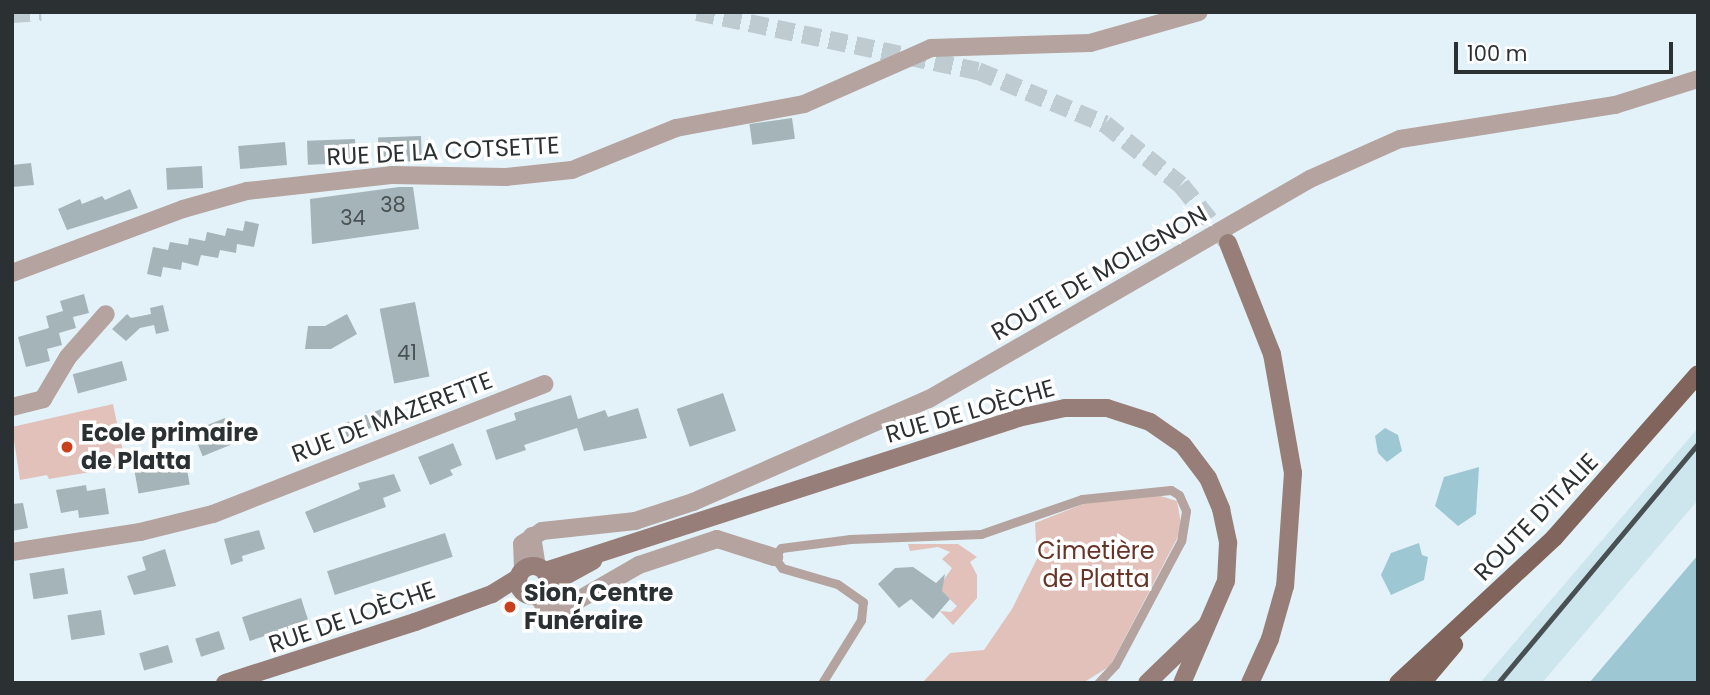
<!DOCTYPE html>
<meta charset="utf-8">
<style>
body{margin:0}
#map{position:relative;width:1710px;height:695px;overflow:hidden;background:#e3f2f8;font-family:Poppins,sans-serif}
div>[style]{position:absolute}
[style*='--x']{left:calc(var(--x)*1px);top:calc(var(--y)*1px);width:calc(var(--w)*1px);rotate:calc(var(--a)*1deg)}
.built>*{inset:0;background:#cde5ed}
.green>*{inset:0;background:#e1c1b9}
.water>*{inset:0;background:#9ec7d4}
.building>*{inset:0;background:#a5b4b9;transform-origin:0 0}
.secondary-tunnel>*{height:18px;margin-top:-9px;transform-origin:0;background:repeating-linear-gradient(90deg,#becbd1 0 18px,transparent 0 27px)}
.lane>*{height:9px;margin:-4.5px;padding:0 4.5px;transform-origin:4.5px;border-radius:4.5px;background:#b4a39f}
.street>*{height:18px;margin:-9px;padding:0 9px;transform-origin:9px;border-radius:9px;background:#b4a39f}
.secondary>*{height:18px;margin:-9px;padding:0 9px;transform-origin:9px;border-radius:9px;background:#977e78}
.secondary>.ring{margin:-9px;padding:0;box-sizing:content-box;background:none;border:18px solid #977e78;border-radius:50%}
.primary>*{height:18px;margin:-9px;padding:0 9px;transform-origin:9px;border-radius:9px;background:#81645c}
.rail>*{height:4.5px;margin:-2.25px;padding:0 2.25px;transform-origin:2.25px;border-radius:2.25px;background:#485053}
.dots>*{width:19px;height:19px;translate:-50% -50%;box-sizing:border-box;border:4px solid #fff;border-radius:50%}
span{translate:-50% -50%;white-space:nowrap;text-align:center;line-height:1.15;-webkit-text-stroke:7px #fff;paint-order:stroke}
.number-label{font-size:21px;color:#4a5254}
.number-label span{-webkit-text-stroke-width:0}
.street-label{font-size:24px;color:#2b3133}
.poi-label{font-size:24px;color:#2b3133;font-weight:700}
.left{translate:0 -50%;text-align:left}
.park-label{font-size:24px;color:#673427}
.frame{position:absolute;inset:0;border:14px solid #2b3133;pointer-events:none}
.scale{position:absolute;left:1454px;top:42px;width:219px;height:32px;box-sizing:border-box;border:4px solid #2b3133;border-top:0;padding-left:9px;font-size:21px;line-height:24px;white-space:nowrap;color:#2b3133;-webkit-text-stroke:5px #fff;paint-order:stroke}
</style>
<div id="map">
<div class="built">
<i style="clip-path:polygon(1698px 428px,1698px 500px,1542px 683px,1480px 683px)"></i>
</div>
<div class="green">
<i style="clip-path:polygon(113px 404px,126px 466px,49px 479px,47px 475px,20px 480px,12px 427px)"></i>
<i style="clip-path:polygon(1154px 494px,1177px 501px,1182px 529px,1110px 666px,1083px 683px,922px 683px,950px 653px,984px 650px,1012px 609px,1037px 559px,1035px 523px,1086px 503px)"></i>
<i style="clip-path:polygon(908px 544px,958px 544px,977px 557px,970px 562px,977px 575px,977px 598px,953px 625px,940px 611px,951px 612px,957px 606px,938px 588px,952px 568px,942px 559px,950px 552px,938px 547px,910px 551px)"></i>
</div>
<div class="water">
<i style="clip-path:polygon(1385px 428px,1398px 435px,1402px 451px,1387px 462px,1378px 453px,1375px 436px)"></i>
<i style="clip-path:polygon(1479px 467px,1476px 514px,1458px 526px,1435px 506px,1444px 477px)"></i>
<i style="clip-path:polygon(1419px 543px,1422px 555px,1428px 557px,1424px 580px,1391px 595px,1381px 575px,1391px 553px)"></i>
<i style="clip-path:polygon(1698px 555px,1698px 683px,1589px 683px)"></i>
</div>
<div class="building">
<i style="left:792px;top:118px;width:21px;height:43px;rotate:82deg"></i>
<i style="left:421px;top:136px;width:25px;height:43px;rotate:88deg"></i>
<i style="left:355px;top:139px;width:24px;height:48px;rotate:88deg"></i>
<i style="left:285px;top:142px;width:23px;height:47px;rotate:85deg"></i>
<i style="clip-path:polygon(31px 163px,34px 185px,12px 187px,12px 165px)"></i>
<i style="left:202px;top:166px;width:22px;height:36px;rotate:87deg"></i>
<i style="clip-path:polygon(399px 187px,413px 187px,419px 229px,312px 244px,310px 199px)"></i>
<i style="clip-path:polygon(130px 189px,138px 208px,67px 230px,58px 209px,80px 199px,82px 204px,102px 196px,105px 200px)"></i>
<i style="clip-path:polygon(245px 221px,259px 224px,254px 247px,237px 244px,236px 253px,220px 250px,218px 258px,201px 255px,198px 266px,182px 262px,181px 270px,163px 267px,161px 277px,147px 274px,153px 247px,168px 250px,170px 242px,188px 245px,189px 238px,205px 241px,207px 232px,225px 236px,227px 228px,243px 231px)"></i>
<i style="clip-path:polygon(84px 294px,89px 313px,73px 317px,76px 328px,59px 333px,62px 345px,47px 349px,50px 361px,26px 367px,18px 337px,49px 328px,46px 316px,63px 311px,60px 301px)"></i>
<i style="left:415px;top:302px;width:76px;height:36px;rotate:79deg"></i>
<i style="clip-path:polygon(163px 305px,169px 331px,156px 334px,154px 325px,140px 328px,126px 341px,112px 329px,127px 314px,131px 318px,151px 314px,150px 308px)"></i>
<i style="clip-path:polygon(347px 314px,357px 334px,331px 349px,305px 349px,308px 326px,325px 326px)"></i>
<i style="left:122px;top:361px;width:20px;height:51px;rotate:75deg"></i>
<i style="left:723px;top:393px;width:40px;height:49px;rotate:71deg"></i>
<i style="clip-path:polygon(571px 395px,578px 419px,605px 410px,608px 417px,638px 408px,647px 438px,584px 451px,577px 428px,524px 445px,526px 450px,496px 460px,486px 430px,516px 420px,514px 413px)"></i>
<i style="left:384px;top:408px;width:14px;height:48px;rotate:69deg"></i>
<i style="left:225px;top:418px;width:27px;height:35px;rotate:68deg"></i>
<i style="clip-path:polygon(453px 443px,462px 465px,450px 470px,453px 475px,430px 485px,418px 457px)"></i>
<i style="left:185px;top:458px;width:27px;height:52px;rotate:80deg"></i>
<i style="clip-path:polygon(394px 474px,401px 491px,383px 498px,386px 507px,314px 533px,305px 512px,360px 489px,358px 483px)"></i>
<i style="clip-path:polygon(86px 485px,87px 491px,105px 488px,109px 514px,79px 518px,78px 510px,61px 513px,56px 490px)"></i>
<i style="clip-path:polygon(23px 503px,28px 528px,12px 531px,12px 504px)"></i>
<i style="clip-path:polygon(259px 530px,265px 549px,242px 556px,243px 561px,231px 565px,224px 539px)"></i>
<i style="left:445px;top:533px;width:25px;height:124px;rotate:72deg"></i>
<i style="clip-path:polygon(165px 549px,176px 586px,134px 595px,127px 576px,146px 570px,142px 557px)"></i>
<i style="clip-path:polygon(913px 567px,936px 583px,945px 574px,942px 591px,950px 599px,933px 619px,911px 599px,899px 608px,878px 584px,895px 568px)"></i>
<i style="left:64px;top:568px;width:26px;height:35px;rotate:81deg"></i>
<i style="left:301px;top:598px;width:25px;height:62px;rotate:72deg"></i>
<i style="left:101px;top:610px;width:25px;height:34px;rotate:81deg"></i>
<i style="left:219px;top:631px;width:19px;height:25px;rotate:72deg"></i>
<i style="left:168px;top:645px;width:18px;height:30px;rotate:74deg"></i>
</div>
<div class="secondary-tunnel">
<i style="--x:697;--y:12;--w:287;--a:11.9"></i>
<i style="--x:978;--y:71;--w:138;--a:22.7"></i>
<i style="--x:1105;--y:124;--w:97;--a:38.8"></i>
<i style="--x:1181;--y:185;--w:75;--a:51"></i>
<i style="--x:12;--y:14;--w:29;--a:-4"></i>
</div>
<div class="lane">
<i style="--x:822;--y:683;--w:74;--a:-58.2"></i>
<i style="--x:861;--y:620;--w:18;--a:-84"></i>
<i style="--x:863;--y:602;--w:32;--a:-145"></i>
<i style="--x:837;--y:584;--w:57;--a:-163.8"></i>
<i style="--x:782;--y:568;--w:14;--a:-126"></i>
<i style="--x:774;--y:557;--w:11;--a:-52"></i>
<i style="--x:781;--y:548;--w:70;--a:-7.4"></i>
<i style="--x:850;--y:539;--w:131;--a:-2.2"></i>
<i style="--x:981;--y:534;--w:107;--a:-19.1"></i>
<i style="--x:1082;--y:499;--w:89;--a:-5.8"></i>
<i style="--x:1171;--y:490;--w:9;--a:32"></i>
<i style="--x:1179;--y:495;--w:17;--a:66"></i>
<i style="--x:1186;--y:511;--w:30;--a:99"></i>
<i style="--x:1181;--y:541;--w:140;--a:118"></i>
<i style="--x:1115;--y:665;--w:25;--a:133"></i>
</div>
<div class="street">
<i style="--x:12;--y:273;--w:183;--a:-20.5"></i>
<i style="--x:183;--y:209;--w:66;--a:-15.7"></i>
<i style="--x:247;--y:191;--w:145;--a:-6.3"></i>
<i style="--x:391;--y:175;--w:115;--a:1"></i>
<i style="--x:506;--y:177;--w:66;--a:-6.1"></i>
<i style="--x:572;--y:170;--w:112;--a:-22"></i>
<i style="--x:676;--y:128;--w:130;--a:-10.6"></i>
<i style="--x:804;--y:104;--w:139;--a:-23.8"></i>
<i style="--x:931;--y:48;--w:159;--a:-1.8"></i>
<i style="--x:1090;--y:43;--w:113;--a:-15.9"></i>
<i style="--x:12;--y:407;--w:32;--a:-14"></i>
<i style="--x:43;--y:399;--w:49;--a:-59.2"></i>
<i style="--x:68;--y:357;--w:57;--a:-48.5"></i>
<i style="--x:532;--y:536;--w:30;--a:81"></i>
<i style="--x:12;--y:552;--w:130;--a:-8.9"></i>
<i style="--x:140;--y:532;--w:75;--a:-13.9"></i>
<i style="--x:213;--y:514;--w:356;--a:-21.4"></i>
<i style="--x:523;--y:569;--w:25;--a:-92"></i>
<i style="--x:522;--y:544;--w:24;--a:-33"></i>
<i style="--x:542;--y:531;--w:94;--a:-6.1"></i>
<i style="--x:635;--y:521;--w:61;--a:-18.1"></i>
<i style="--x:693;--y:502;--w:257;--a:-23.6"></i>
<i style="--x:929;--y:399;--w:440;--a:-30"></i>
<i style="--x:1310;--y:179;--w:98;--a:-24"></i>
<i style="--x:1400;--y:139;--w:218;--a:-9"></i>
<i style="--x:1615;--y:105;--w:87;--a:-17.4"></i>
<i style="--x:537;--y:595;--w:14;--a:56"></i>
<i style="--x:545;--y:607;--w:16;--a:11"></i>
<i style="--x:561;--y:610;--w:90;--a:-30"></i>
<i style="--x:639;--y:565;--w:82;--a:-18.4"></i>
<i style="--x:717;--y:539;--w:60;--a:17.5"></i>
</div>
<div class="secondary">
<i style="--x:1228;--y:243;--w:119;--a:68.4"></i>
<i style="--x:1272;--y:354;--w:121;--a:80"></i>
<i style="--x:1293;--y:473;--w:113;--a:94"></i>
<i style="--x:1285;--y:586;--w:55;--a:105.8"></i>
<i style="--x:1270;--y:639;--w:48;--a:114.4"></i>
<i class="ring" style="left:518px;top:566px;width:12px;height:12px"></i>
<i style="--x:545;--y:571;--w:497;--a:-17.9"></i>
<i style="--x:1018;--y:418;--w:48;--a:-12"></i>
<i style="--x:1065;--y:408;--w:42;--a:0"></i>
<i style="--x:1107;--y:408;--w:45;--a:18"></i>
<i style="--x:1150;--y:422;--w:40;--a:34.9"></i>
<i style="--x:1183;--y:445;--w:41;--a:52.9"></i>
<i style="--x:1208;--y:478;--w:34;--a:67"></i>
<i style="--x:1221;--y:509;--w:35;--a:78"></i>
<i style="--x:1228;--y:543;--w:38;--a:93"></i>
<i style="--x:1226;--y:581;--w:111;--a:113.3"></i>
<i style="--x:549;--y:580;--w:11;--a:-5"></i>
<i style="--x:560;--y:579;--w:38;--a:-29"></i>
<i style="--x:225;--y:683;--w:200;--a:-17.8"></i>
<i style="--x:415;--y:622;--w:82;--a:-20"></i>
<i style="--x:492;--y:594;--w:31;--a:-32"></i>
<i style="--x:1147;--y:683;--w:82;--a:-44"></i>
</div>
<div class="primary">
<i style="--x:1398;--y:683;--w:213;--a:-42.9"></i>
<i style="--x:1554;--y:538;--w:218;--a:-48.7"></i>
<i style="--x:1422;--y:683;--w:50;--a:-49.9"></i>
</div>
<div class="rail">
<i style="--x:1498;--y:683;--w:312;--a:-50.1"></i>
</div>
<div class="dots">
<i style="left:67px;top:447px;background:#c9401c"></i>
<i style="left:510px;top:607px;background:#c9401c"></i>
</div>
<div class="number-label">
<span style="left:393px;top:205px">38</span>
<span style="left:353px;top:218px">34</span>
<span style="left:407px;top:353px">41</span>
</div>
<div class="street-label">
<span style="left:443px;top:151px;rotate:-3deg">RUE DE LA COTSETTE</span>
<span style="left:1099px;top:273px;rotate:-30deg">ROUTE DE MOLIGNON</span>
<span style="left:970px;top:411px;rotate:-16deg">RUE DE LOÈCHE</span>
<span style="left:392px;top:417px;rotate:-21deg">RUE DE MAZERETTE</span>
<span style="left:1536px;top:517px;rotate:-46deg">ROUTE D'ITALIE</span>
<span style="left:352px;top:617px;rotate:-19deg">RUE DE LOÈCHE</span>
</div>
<div class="poi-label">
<span class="left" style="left:81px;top:447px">Ecole primaire<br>de Platta</span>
<span class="left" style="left:524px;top:607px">Sion, Centre<br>Funéraire</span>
</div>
<div class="park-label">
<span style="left:1096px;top:565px">Cimetière<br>de Platta</span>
</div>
<div class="frame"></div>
<div class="scale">100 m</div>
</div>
